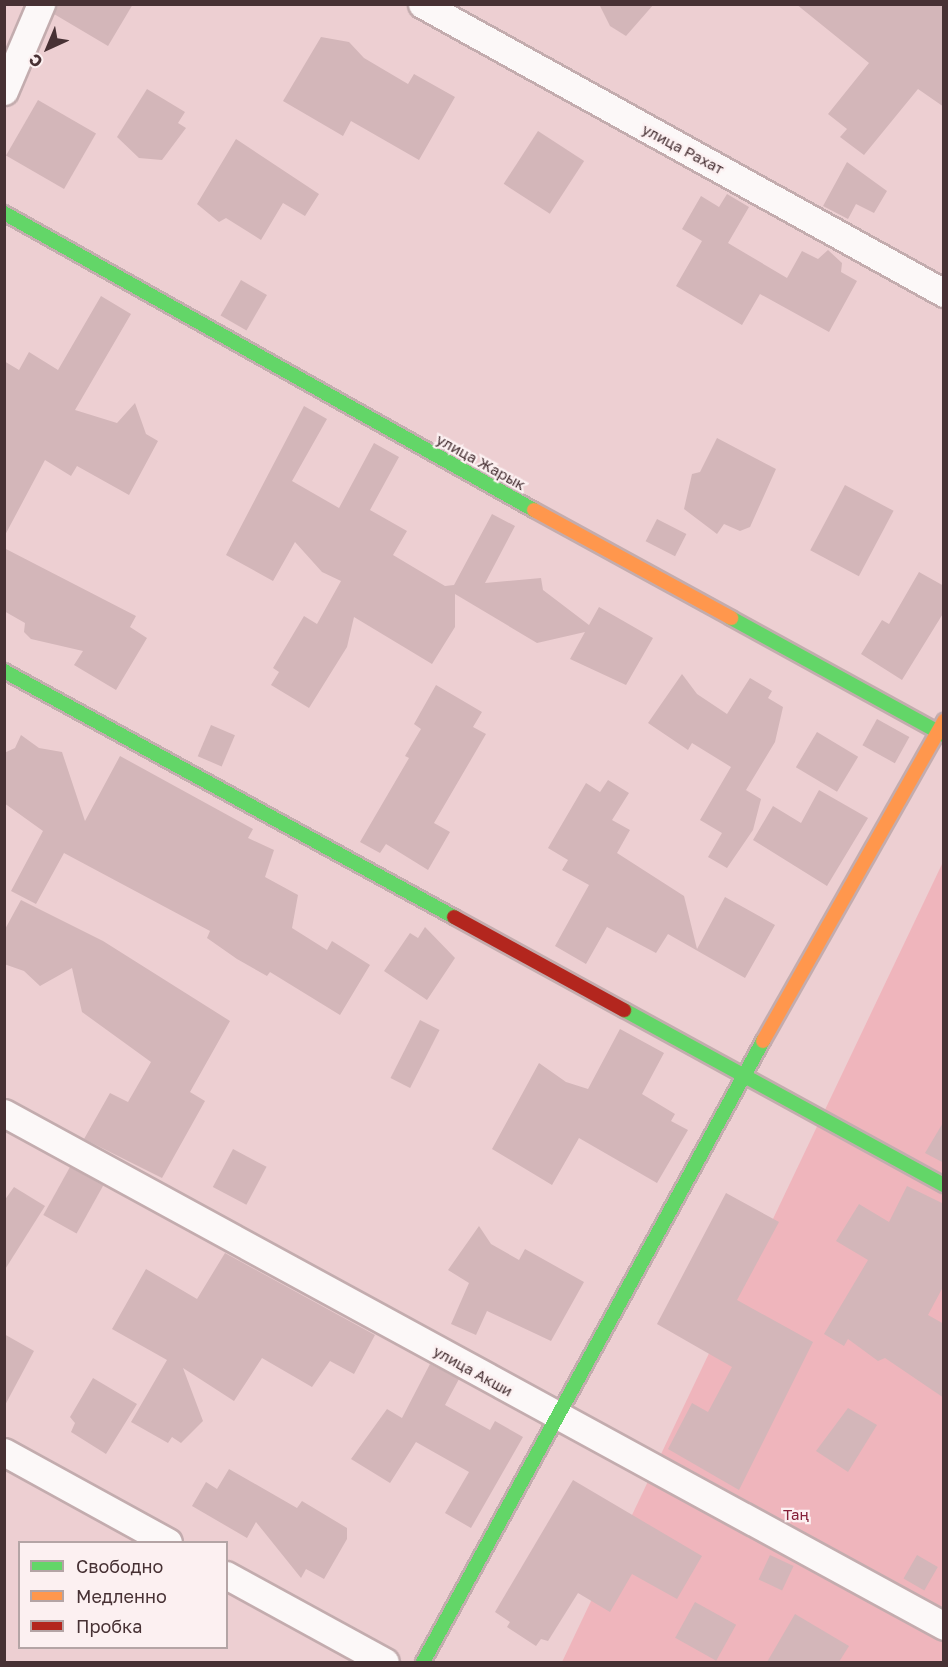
<!DOCTYPE html>
<meta charset="utf-8">
<style>
body{margin:0}
#map{position:relative;width:948px;height:1667px;overflow:hidden;background:#edcfd2;font-family:"Golos Text",sans-serif}
div>[style]{position:absolute}
[style*='--x']{left:calc(var(--x)*1px);top:calc(var(--y)*1px);width:calc(var(--w)*1px);rotate:calc(var(--a)*1deg)}
.green>*{inset:0;background:#efb5bc}
.building>*{inset:0;background:#d3b6b9;transform-origin:0 0}
.roads{filter:drop-shadow(2px 0 #c3acae) drop-shadow(-2px 0 #c3acae) drop-shadow(0 2px #c3acae) drop-shadow(0 -2px #c3acae)}
.street>*{height:27px;margin:-13.5px;padding:0 13.5px;transform-origin:13.5px;border-radius:13.5px;background:#fcf8f8}
.fast>*{height:14px;margin:-7px;padding:0 7px;transform-origin:7px;border-radius:7px;background:#63d668}
.slow>*{height:14px;margin:-7px;padding:0 7px;transform-origin:7px;border-radius:7px;background:#ff974d}
.jam>*{height:14px;margin:-7px;padding:0 7px;transform-origin:7px;border-radius:7px;background:#b3261e}
span{translate:-50% -50%;white-space:nowrap;text-align:center;line-height:1.15;-webkit-text-stroke:4.5px #fcf0f1;paint-order:stroke}
.street-label{font-size:15px;color:#473134}
.park-label{font-size:15px;color:#852139}
.frame{position:absolute;inset:0;border:6px solid #473134;pointer-events:none}
.legend{position:absolute;left:18px;top:1541px;width:210px;height:108px;box-sizing:border-box;background:#fcf0f1;border:2px solid #b4a4a5;margin:0;padding:8px 10px;list-style:none;font-size:18px;color:#473134}
.legend li{display:flex;align-items:center;gap:12px;height:30px}
.legend b{width:30px;border:2px solid #b4a4a5}
.north{position:absolute;left:18px;top:18px;width:60px;height:60px;-webkit-text-stroke:4px #fcf0f1;paint-order:stroke;rotate:224deg;font-size:16px;font-weight:700;line-height:24px;text-align:center;color:#473134}
.north::after{content:'';display:block;margin:auto;width:21px;height:27px;background:#473134;clip-path:polygon(50% 0,100% 100%,50% 72%,0 100%)}
</style>
<div id="map">
<div class="green">
<i style="clip-path:polygon(943px 862px,943px 1662px,562px 1662px)"></i>
</div>
<div class="building">
<i style="clip-path:polygon(56px 4px,133px 4px,108px 46px,54px 14px)"></i>
<i style="clip-path:polygon(599px 4px,654px 4px,626px 36px,610px 26px)"></i>
<i style="clip-path:polygon(796px 4px,944px 4px,944px 107px,918px 89px,864px 155px,840px 137px,847px 129px,828px 114px,869px 63px)"></i>
<i style="clip-path:polygon(321px 37px,349px 42px,364px 58px,408px 84px,414px 74px,455px 97px,419px 160px,351px 121px,343px 136px,283px 101px)"></i>
<i style="clip-path:polygon(147px 89px,185px 112px,178px 123px,186px 128px,162px 160px,139px 158px,117px 137px)"></i>
<i style="left:38px;top:100px;width:67px;height:64px;rotate:30deg"></i>
<i style="left:538px;top:131px;width:55px;height:63px;rotate:33deg"></i>
<i style="clip-path:polygon(236px 139px,319px 194px,305px 216px,283px 203px,261px 240px,226px 218px,219px 222px,197px 204px)"></i>
<i style="clip-path:polygon(847px 162px,887px 191px,874px 213px,856px 204px,848px 219px,823px 206px)"></i>
<i style="clip-path:polygon(727px 194px,749px 207px,728px 243px,787px 278px,802px 251px,818px 259px,828px 250px,842px 263px,841px 272px,857px 281px,829px 332px,760px 294px,742px 325px,676px 286px,702px 241px,682px 229px,701px 196px,719px 207px)"></i>
<i style="left:241px;top:280px;width:30px;height:41px;rotate:30deg"></i>
<i style="clip-path:polygon(101px 296px,131px 314px,75px 410px,117px 423px,135px 403px,146px 434px,158px 441px,129px 495px,77px 466px,71px 476px,45px 460px,4px 537px,4px 361px,19px 370px,29px 352px,58px 370px)"></i>
<i style="clip-path:polygon(304px 406px,327px 419px,292px 481px,339px 508px,374px 443px,399px 457px,370px 510px,407px 531px,393px 555px,445px 586px,454px 585px,492px 514px,515px 526px,485px 583px,541px 578px,543px 590px,589px 625px,599px 607px,653px 638px,626px 685px,570px 659px,585px 632px,537px 643px,455px 594px,455px 627px,432px 664px,354px 617px,347px 647px,309px 708px,271px 685px,279px 672px,273px 668px,304px 616px,317px 624px,341px 581px,322px 572px,295px 542px,273px 581px,226px 555px)"></i>
<i style="clip-path:polygon(717px 438px,776px 469px,750px 527px,740px 531px,724px 524px,717px 534px,684px 509px,692px 474px,700px 472px)"></i>
<i style="left:845px;top:485px;width:55px;height:74px;rotate:28deg"></i>
<i style="left:657px;top:519px;width:33px;height:25px;rotate:27deg"></i>
<i style="clip-path:polygon(4px 548px,136px 616px,130px 627px,147px 638px,116px 690px,74px 665px,83px 651px,31px 639px,24px 632px,25px 623px,4px 611px)"></i>
<i style="clip-path:polygon(919px 572px,944px 586px,944px 612px,902px 680px,861px 654px,882px 620px,889px 624px)"></i>
<i style="clip-path:polygon(682px 674px,697px 694px,727px 714px,750px 678px,772px 691px,768px 698px,783px 707px,775px 742px,746px 790px,761px 799px,753px 830px,727px 868px,708px 857px,722px 833px,700px 820px,731px 767px,692px 743px,688px 750px,648px 723px)"></i>
<i style="clip-path:polygon(436px 685px,482px 712px,473px 727px,486px 734px,434px 823px,450px 832px,428px 870px,386px 844px,380px 853px,360px 842px,409px 758px,405px 756px,421px 729px,414px 724px)"></i>
<i style="left:877px;top:719px;width:37px;height:30px;rotate:29deg"></i>
<i style="left:211px;top:725px;width:26px;height:34px;rotate:23deg"></i>
<i style="left:817px;top:732px;width:48px;height:41px;rotate:31deg"></i>
<i style="clip-path:polygon(21px 735px,39px 748px,62px 752px,85px 821px,120px 756px,253px 829px,248px 838px,274px 850px,265px 877px,298px 895px,292px 928px,327px 950px,332px 941px,370px 965px,340px 1015px,270px 972px,267px 976px,237px 959px,207px 938px,210px 931px,64px 853px,36px 904px,11px 891px,43px 831px,4px 803px,4px 753px,15px 748px)"></i>
<i style="clip-path:polygon(608px 780px,629px 793px,612px 820px,630px 830px,617px 853px,684px 896px,697px 949px,725px 897px,775px 925px,745px 978px,668px 934px,656px 953px,607px 927px,586px 964px,555px 946px,589px 885px,562px 870px,568px 860px,548px 848px,586px 783px,600px 792px)"></i>
<i style="clip-path:polygon(819px 790px,868px 818px,827px 886px,753px 840px,773px 806px,801px 823px)"></i>
<i style="clip-path:polygon(21px 900px,103px 941px,230px 1021px,190px 1092px,205px 1101px,162px 1178px,84px 1139px,110px 1093px,128px 1102px,151px 1062px,82px 1012px,72px 968px,40px 986px,24px 971px,4px 964px,4px 931px)"></i>
<i style="clip-path:polygon(425px 927px,455px 958px,427px 1000px,384px 971px,410px 933px,418px 938px)"></i>
<i style="left:420px;top:1020px;width:22px;height:65px;rotate:27deg"></i>
<i style="clip-path:polygon(620px 1029px,664px 1053px,642px 1094px,675px 1114px,671px 1121px,688px 1130px,657px 1183px,579px 1138px,552px 1185px,492px 1149px,539px 1063px,566px 1082px,588px 1089px)"></i>
<i style="clip-path:polygon(944px 1121px,944px 1163px,925px 1153px)"></i>
<i style="left:233px;top:1149px;width:38px;height:43px;rotate:28deg"></i>
<i style="left:70px;top:1167px;width:38px;height:55px;rotate:29deg"></i>
<i style="clip-path:polygon(907px 1186px,944px 1204px,944px 1285px,928px 1315px,944px 1324px,944px 1398px,885px 1358px,878px 1361px,848px 1339px,844px 1346px,824px 1334px,868px 1260px,836px 1241px,859px 1204px,889px 1222px)"></i>
<i style="clip-path:polygon(14px 1187px,45px 1206px,4px 1271px,4px 1201px)"></i>
<i style="clip-path:polygon(726px 1193px,779px 1222px,737px 1300px,813px 1342px,739px 1490px,668px 1449px,692px 1403px,708px 1412px,732px 1367px,657px 1324px)"></i>
<i style="clip-path:polygon(479px 1226px,491px 1244px,519px 1260px,525px 1249px,584px 1282px,551px 1341px,487px 1311px,476px 1335px,451px 1324px,469px 1283px,448px 1270px)"></i>
<i style="clip-path:polygon(225px 1253px,375px 1335px,354px 1374px,330px 1361px,312px 1387px,262px 1358px,234px 1401px,183px 1368px,203px 1421px,181px 1443px,172px 1437px,168px 1443px,131px 1422px,167px 1360px,112px 1329px,146px 1269px,197px 1299px)"></i>
<i style="clip-path:polygon(4px 1334px,34px 1351px,4px 1407px)"></i>
<i style="clip-path:polygon(430px 1364px,459px 1379px,445px 1405px,490px 1430px,495px 1421px,523px 1437px,471px 1528px,445px 1513px,469px 1472px,416px 1442px,390px 1483px,351px 1459px,387px 1409px,402px 1418px)"></i>
<i style="clip-path:polygon(93px 1378px,137px 1404px,106px 1454px,71px 1432px,75px 1423px,70px 1417px)"></i>
<i style="clip-path:polygon(848px 1408px,877px 1425px,848px 1472px,816px 1451px)"></i>
<i style="clip-path:polygon(229px 1469px,297px 1508px,302px 1501px,347px 1528px,347px 1539px,324px 1579px,306px 1569px,301px 1578px,256px 1522px,247px 1538px,192px 1506px,206px 1482px,217px 1489px)"></i>
<i style="clip-path:polygon(573px 1480px,702px 1556px,677px 1599px,632px 1574px,610px 1612px,578px 1593px,548px 1641px,541px 1639px,536px 1646px,507px 1627px,510px 1622px,495px 1612px)"></i>
<i style="left:770px;top:1555px;width:26px;height:27px;rotate:25deg"></i>
<i style="left:917px;top:1555px;width:24px;height:27px;rotate:30deg"></i>
<i style="left:695px;top:1602px;width:47px;height:41px;rotate:29deg"></i>
<i style="clip-path:polygon(795px 1614px,849px 1646px,839px 1662px,767px 1662px)"></i>
</div>
<div class="roads">
<div class="street">
<i style="--x:422;--y:4;--w:597;--a:28.97"></i>
<i style="--x:4;--y:91;--w:95;--a:-67"></i>
<i style="--x:4;--y:1113;--w:1071;--a:28.62"></i>
<i style="--x:4;--y:1452;--w:187;--a:28.8"></i>
<i style="--x:226;--y:1575;--w:181;--a:28.7"></i>
</div>
<div class="fast">
<i style="--x:4;--y:213;--w:608;--a:29.27"></i>
<i style="--x:731;--y:618;--w:243;--a:28.8"></i>
<i style="--x:4;--y:671;--w:513;--a:28.66"></i>
<i style="--x:624;--y:1010;--w:365;--a:28.7"></i>
<i style="--x:423;--y:1662;--w:708;--a:-61.3"></i>
</div>
<div class="slow">
<i style="--x:534;--y:510;--w:225;--a:28.7"></i>
<i style="--x:763;--y:1041;--w:368;--a:-60.5"></i>
</div>
<div class="jam">
<i style="--x:454;--y:917;--w:194;--a:28.7"></i>
</div>
</div>
<div class="street-label">
<span style="left:683px;top:149px;rotate:28deg">улица Рахат</span>
<span style="left:481px;top:462px;rotate:29deg">улица Жарык</span>
<span style="left:473px;top:1371px;rotate:29deg">улица Акши</span>
</div>
<div class="park-label">
<span style="left:796px;top:1515px">Таң</span>
</div>
<div class="frame"></div>
<ul class="legend">
<li><b style="height:8px;background:#63d668"></b>Свободно</li>
<li><b style="height:8px;background:#ff974d"></b>Медленно</li>
<li><b style="height:8px;background:#b3261e"></b>Пробка</li>
</ul>
<div class="north">С</div>
</div>
